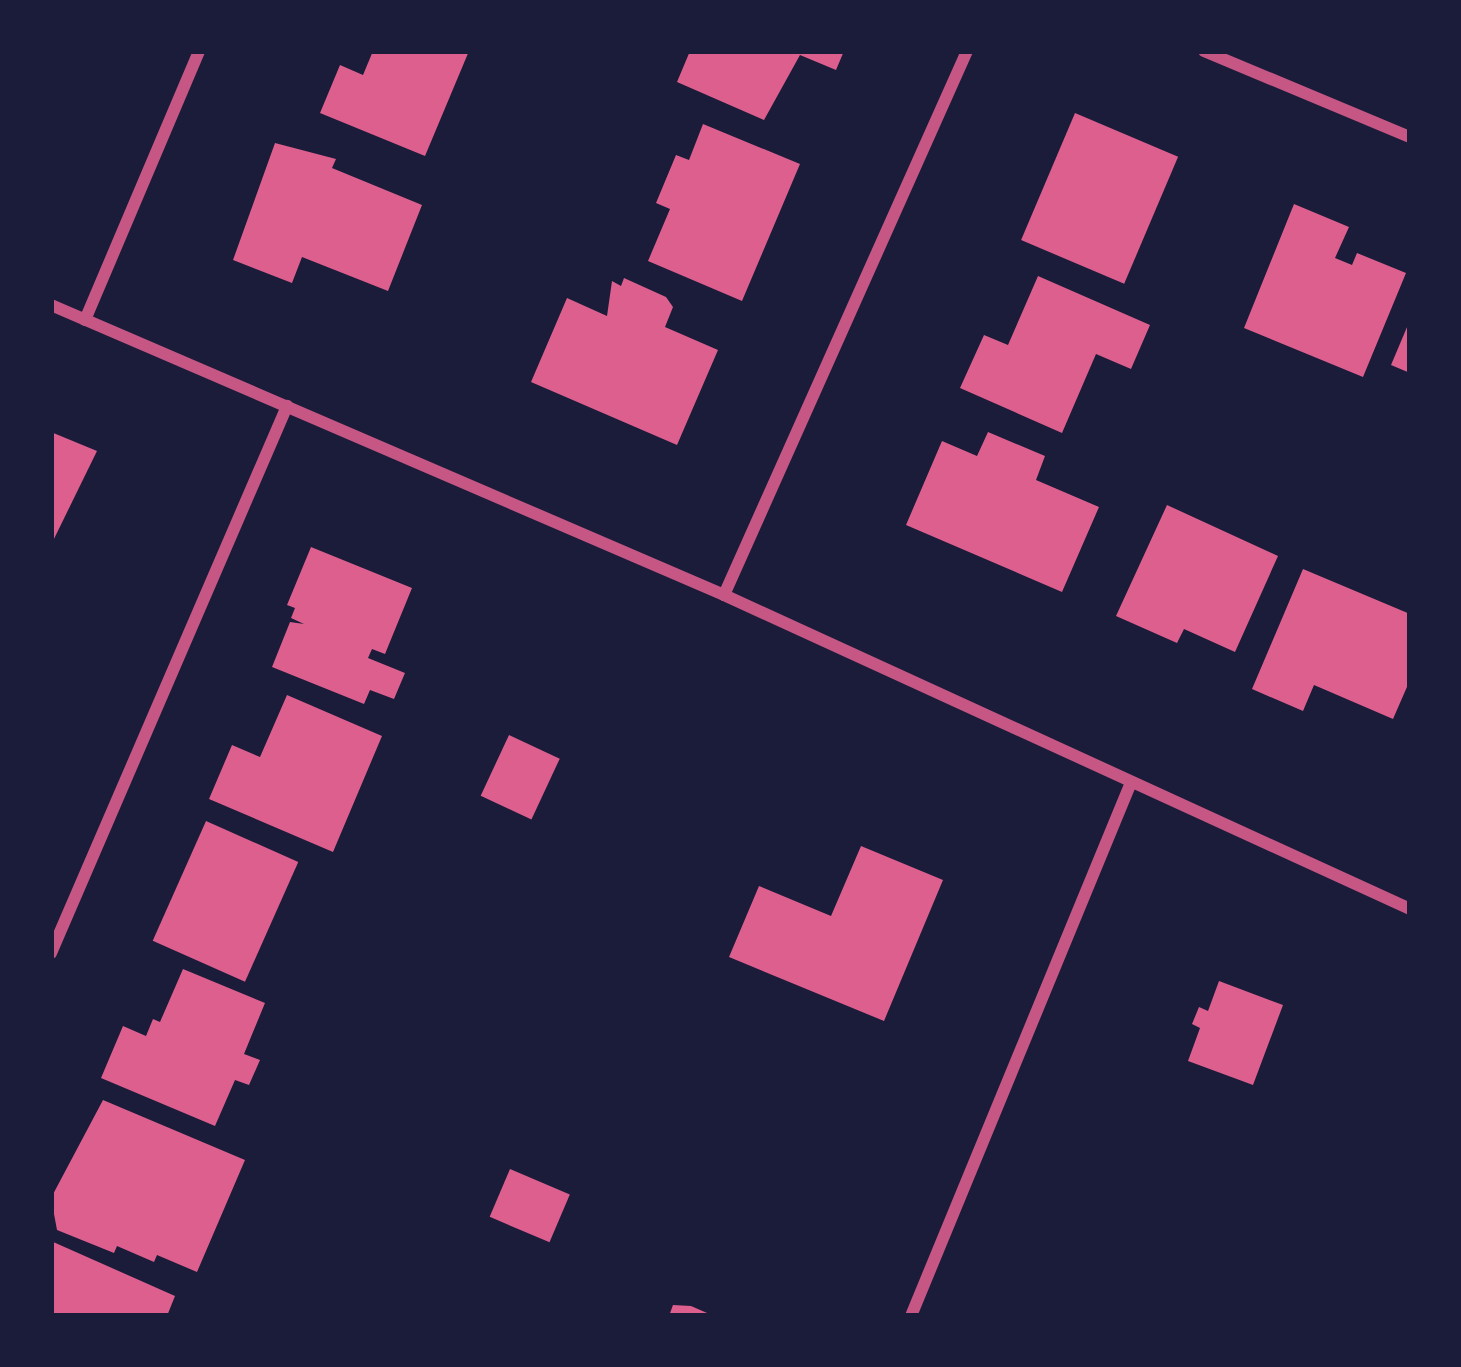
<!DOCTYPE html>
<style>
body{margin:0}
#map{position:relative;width:1461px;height:1367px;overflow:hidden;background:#1b1b3a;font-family:Literata,serif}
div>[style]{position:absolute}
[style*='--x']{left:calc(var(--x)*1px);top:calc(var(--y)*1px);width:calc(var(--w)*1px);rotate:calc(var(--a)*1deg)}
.building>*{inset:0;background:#dd5f8e;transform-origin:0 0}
.minor>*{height:12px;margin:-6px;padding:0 6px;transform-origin:6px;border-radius:6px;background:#c65784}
span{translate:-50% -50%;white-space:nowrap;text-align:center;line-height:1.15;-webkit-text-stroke:12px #1b1b3a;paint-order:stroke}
.frame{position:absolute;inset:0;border:54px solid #1b1b3a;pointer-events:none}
</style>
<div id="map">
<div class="building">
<i style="clip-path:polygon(373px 51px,469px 51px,425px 156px,320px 113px,340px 65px,363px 75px)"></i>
<i style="clip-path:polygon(690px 51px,844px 51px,836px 70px,800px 55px,764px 120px,677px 82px)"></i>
<i style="left:1075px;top:113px;width:112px;height:138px;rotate:23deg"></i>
<i style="clip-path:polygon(703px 124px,800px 164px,742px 301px,648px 261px,670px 209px,656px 203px,676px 155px,689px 160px)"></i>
<i style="clip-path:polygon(275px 143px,336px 159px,332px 168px,422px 205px,388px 291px,302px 257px,292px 283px,233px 260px)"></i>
<i style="clip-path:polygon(1294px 204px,1349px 227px,1335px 258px,1352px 265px,1357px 253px,1406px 273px,1363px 377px,1244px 328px)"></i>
<i style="clip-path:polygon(1038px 276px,1150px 325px,1131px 369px,1096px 354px,1062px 433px,960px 388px,984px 335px,1008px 345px)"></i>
<i style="clip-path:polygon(624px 278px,666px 297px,673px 307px,665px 327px,718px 350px,677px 445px,531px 382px,567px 298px,607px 316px,612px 281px,621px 286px)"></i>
<i style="clip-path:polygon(1410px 320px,1410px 373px,1391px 365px)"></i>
<i style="clip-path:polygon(51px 432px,97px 451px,51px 545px)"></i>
<i style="clip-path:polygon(988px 432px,1045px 456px,1036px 480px,1099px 507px,1062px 592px,906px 525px,942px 441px,977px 456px)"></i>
<i style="clip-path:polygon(1167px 505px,1278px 556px,1235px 652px,1184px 629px,1177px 643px,1116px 616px)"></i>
<i style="clip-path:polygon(311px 547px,412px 588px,385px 654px,372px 649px,368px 658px,405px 673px,394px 699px,370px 690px,364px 704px,272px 667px,290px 622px,304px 624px,291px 618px,295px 608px,287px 605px)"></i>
<i style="clip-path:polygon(1303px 569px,1410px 614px,1410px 680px,1393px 719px,1314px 685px,1303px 711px,1252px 689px)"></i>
<i style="clip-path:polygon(287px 695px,382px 736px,333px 852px,209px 799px,232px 745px,260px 757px)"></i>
<i style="left:509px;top:735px;width:56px;height:67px;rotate:25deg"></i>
<i style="left:206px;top:821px;width:101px;height:131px;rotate:24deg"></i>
<i style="clip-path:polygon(861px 846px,943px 880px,884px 1021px,729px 957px,759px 886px,831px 916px)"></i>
<i style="clip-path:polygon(183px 969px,265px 1003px,244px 1054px,260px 1060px,249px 1085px,235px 1080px,215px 1126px,101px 1078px,123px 1026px,146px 1036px,153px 1019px,160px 1022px)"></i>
<i style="clip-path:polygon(1219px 981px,1283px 1005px,1253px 1085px,1188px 1061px,1200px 1028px,1192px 1024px,1199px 1007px,1208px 1011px)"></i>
<i style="clip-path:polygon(103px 1100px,245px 1160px,197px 1272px,157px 1255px,154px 1262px,117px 1246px,114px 1253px,57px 1230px,51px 1198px)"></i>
<i style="left:510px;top:1169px;width:65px;height:52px;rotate:23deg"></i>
<i style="clip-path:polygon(51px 1241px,175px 1296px,167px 1316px,51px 1316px)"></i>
<i style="clip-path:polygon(673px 1305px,691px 1306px,714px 1316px,669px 1316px)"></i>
</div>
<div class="minor">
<i style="--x:1204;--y:51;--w:223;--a:22.7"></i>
<i style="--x:51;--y:305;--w:733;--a:23.31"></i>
<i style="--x:724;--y:595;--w:754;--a:24.59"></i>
<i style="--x:85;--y:320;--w:292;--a:-67"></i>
<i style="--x:724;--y:595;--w:596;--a:-65.93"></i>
<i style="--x:51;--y:953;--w:596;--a:-66.66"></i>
<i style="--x:911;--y:1316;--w:574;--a:-67.59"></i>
</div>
<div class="frame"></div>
</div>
